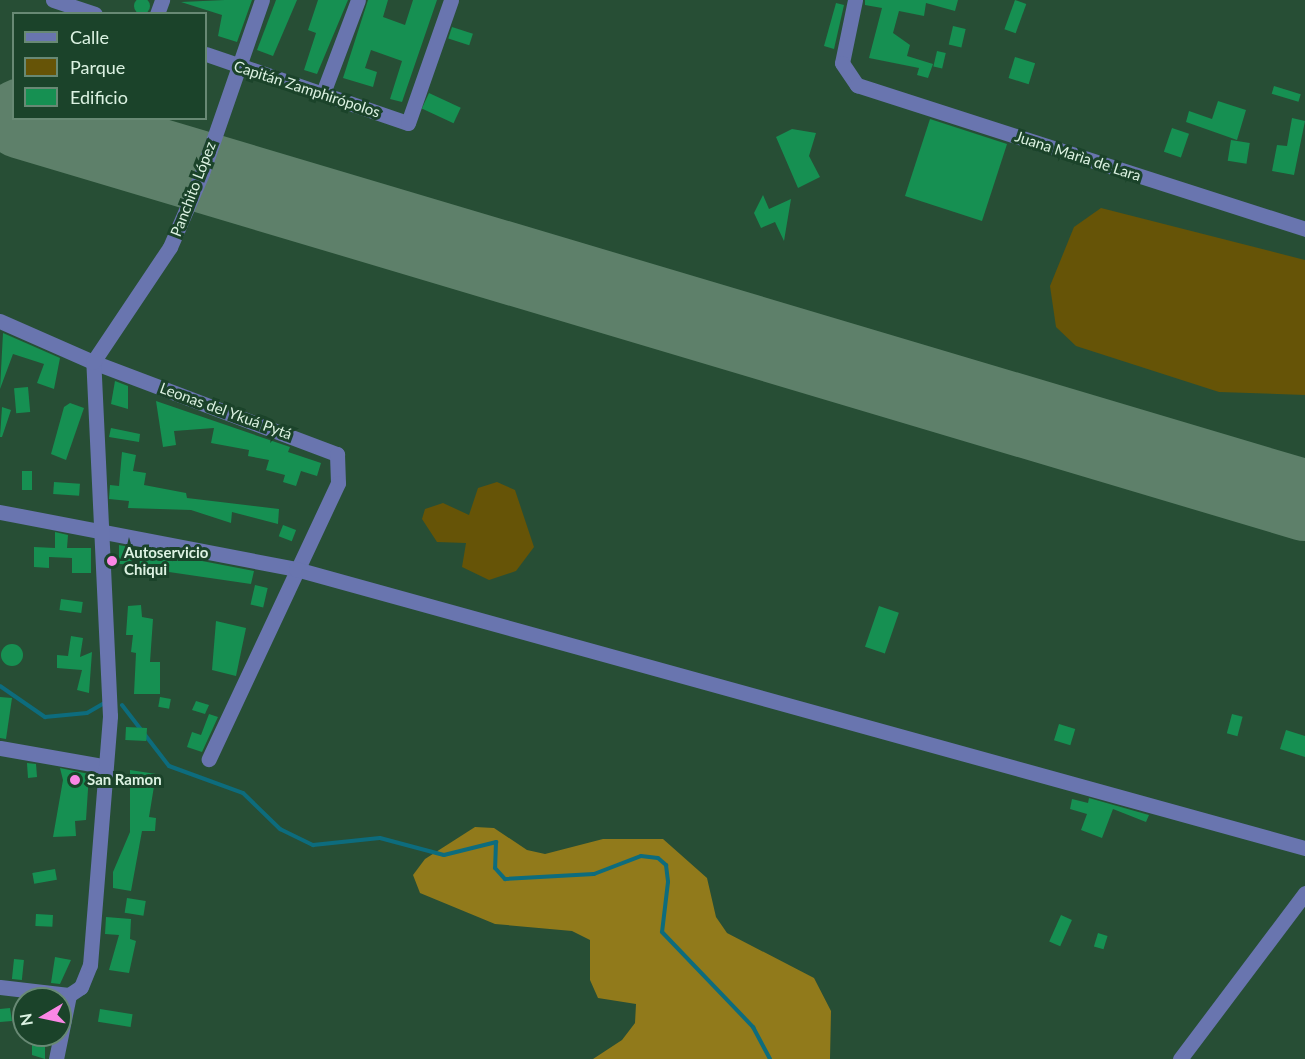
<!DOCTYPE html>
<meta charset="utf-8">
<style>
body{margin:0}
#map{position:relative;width:1305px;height:1059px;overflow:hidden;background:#274e35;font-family:Lato,sans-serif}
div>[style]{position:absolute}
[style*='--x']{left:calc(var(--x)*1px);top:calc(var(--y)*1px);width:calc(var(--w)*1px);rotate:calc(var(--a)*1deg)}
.green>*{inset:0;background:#665407}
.forest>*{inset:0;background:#917a1b}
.stream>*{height:4px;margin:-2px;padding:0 2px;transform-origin:2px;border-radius:2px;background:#0d6c7d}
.runway>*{height:81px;margin:-40.5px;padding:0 40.5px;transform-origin:40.5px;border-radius:40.5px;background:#5e806a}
.building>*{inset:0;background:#169052;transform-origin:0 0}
.round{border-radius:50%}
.minor>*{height:15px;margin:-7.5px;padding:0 7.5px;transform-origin:7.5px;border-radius:7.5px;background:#6975af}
.dots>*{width:16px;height:16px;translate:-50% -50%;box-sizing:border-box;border:3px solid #1b432a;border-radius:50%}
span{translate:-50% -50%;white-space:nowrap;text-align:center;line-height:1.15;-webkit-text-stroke:6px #1b432a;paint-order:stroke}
.street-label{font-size:15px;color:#dcf2e2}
.poi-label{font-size:15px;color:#dcf2e2;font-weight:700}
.left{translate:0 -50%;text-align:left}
.legend{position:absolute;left:12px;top:12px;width:195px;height:108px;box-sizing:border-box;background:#1b432a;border:2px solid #688974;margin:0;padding:8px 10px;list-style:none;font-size:18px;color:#dcf2e2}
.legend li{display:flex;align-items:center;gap:12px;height:30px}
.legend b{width:30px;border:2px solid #688974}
.north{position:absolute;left:12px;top:987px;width:60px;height:60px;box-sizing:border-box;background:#1b432a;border:2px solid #688974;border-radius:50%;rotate:261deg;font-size:16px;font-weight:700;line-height:24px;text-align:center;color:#dcf2e2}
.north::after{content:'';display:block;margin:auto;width:21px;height:27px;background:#fb87e6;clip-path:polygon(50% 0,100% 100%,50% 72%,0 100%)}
</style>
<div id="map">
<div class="green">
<i style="clip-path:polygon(1101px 208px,1305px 260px,1305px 395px,1219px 392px,1076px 346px,1056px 327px,1050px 286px,1074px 227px)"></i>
<i style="clip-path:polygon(497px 482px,515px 490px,534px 547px,516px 571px,489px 580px,462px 567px,466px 543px,437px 542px,422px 519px,425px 509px,443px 503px,469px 515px,478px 488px)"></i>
</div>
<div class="forest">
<i style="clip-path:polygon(475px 827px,494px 828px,527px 850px,545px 854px,603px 839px,663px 839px,707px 878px,716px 917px,727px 933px,814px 978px,831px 1011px,830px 1059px,593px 1059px,622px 1040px,635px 1023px,636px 1004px,598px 998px,590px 980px,590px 940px,572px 931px,495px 924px,420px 893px,413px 875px,425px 859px)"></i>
</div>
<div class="stream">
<i style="--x:0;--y:686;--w:55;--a:34.6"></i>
<i style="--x:45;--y:717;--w:42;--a:-5.4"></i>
<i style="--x:87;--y:713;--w:20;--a:-30"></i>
<i style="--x:122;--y:705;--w:77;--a:52.4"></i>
<i style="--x:169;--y:766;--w:79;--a:20"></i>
<i style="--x:243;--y:793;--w:52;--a:44.2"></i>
<i style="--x:280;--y:829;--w:37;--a:26"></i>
<i style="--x:313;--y:845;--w:67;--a:-6"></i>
<i style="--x:380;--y:838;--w:66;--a:14.9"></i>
<i style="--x:444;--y:855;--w:54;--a:-14"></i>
<i style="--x:496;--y:842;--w:26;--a:92"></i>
<i style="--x:495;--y:868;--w:15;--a:48"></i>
<i style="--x:505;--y:879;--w:89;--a:-3.2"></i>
<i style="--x:594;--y:874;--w:50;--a:-21"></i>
<i style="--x:641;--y:856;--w:17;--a:7"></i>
<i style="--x:658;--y:858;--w:11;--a:41"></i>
<i style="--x:666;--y:865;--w:17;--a:83"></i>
<i style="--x:668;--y:882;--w:50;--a:96.8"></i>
<i style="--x:662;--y:932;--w:132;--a:46.2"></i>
<i style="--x:753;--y:1027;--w:36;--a:62"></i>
</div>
<div class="runway">
<i style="--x:22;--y:118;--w:1339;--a:16.58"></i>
</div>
<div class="building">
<i class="round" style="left:134px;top:-2px;width:16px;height:16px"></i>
<i style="clip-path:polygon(225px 0,252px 0,237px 42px,218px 36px,222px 15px,181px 2px)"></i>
<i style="clip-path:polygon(276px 0,297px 0,273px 56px,257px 50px)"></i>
<i style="clip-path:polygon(318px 0,348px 0,317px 74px,304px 70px,316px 33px,308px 30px)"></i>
<i style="clip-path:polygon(368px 0,388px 0,383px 17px,405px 25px,413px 0,437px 0,402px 102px,390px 99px,402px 61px,371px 50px,365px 68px,377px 72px,373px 87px,343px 78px)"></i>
<i style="clip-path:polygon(865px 0,958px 0,955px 11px,926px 3px,924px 16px,899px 11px,893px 33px,910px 45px,907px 56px,933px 64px,928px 78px,917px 75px,919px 68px,869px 58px,882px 8px,865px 5px)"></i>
<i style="left:1015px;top:0;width:12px;height:31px;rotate:20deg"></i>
<i style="clip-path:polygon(836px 3px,844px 5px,834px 49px,824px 46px)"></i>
<i style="left:953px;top:26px;width:13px;height:19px;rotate:13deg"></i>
<i style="left:452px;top:27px;width:22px;height:12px;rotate:18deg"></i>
<i style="left:937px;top:51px;width:9px;height:16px;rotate:13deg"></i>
<i style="left:1015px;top:57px;width:21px;height:22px;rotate:17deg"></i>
<i style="left:1274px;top:86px;width:28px;height:8px;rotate:17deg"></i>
<i style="left:429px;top:93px;width:35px;height:17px;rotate:25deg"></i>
<i style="clip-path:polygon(1218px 101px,1246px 110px,1237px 140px,1186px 122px,1189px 111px,1212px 119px)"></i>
<i style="clip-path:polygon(1292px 118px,1305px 121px,1294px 175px,1272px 171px,1277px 145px,1287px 146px)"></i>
<i style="left:930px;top:119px;width:81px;height:81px;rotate:18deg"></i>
<i style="left:1172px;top:128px;width:18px;height:25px;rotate:19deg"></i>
<i style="clip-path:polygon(792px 129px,816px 133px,809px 156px,820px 177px,798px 188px,776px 137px)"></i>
<i style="left:1231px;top:140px;width:19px;height:21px;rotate:9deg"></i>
<i style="clip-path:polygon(763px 195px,769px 209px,791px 199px,784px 241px,775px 222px,761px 228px,754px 213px)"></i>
<i style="clip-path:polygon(3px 333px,60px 358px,54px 389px,37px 383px,44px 364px,13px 354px,0 389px)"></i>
<i style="clip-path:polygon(115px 381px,128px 386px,128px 409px,111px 404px)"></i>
<i style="left:28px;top:387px;width:25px;height:14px;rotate:85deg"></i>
<i style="clip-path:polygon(156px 401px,290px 447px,288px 452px,321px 463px,317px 476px,301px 471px,296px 486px,283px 482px,285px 475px,266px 470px,269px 460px,248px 456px,249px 450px,211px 443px,214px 428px,174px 431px,176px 445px,163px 447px)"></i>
<i style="clip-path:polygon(70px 403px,84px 408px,66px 460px,51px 454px,64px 407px)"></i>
<i style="clip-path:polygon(2px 407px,11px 410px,2px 437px,0 437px)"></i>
<i style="clip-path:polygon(111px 428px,140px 434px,139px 442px,109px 437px)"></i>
<i style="clip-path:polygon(122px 452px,136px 455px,133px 471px,146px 473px,144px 485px,186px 493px,187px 498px,279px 509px,278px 524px,232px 512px,231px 523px,191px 510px,128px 508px,129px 501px,109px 499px,110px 485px,119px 486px)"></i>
<i style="left:22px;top:471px;width:10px;height:19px"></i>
<i style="left:54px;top:482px;width:26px;height:12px;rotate:4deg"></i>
<i style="left:283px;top:525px;width:14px;height:12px;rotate:21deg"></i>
<i style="clip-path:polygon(55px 532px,68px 535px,67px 548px,91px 548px,91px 573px,72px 573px,72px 558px,49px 557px,49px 568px,34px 567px,34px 547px,55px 548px)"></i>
<i style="clip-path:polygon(119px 545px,254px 571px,251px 584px,169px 572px,156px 565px,119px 564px)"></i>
<i style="left:255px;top:585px;width:13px;height:20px;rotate:13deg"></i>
<i style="left:61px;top:599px;width:22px;height:11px;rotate:8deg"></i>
<i style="clip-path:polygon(141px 605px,142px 617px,153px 619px,150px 662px,160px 662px,160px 694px,134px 694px,136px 653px,131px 652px,133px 635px,126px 635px,128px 606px)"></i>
<i style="left:879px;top:606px;width:21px;height:43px;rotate:19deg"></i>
<i style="clip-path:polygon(216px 621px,246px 628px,236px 676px,212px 670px)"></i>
<i style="clip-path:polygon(71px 636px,83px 638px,80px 657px,92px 652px,89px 693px,77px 690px,82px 670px,57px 668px,57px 655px,68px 656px)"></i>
<i class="round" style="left:1px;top:644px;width:22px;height:22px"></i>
<i style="clip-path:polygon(0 697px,12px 698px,6px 739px,0 738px)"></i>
<i style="left:160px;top:697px;width:11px;height:10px;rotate:10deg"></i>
<i style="clip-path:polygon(196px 701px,209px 705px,205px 714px,192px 710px)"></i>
<i style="clip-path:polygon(209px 714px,218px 717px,202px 752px,187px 747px,192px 732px,201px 735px)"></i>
<i style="left:1232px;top:714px;width:11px;height:20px;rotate:15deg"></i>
<i style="left:1059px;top:724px;width:17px;height:17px;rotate:17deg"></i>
<i style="left:126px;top:727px;width:21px;height:13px;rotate:3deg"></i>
<i style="clip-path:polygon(1286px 730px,1305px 736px,1305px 757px,1280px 749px)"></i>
<i style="clip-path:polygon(27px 763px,36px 764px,37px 777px,28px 778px)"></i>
<i style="clip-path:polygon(60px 768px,89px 774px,86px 820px,75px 821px,76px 836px,53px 837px,63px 780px)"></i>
<i style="clip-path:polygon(130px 770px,156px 774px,149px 817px,156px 818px,155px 831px,142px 831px,131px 891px,113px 888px,113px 872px,130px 832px)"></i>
<i style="clip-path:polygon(1089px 798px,1149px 815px,1146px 822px,1113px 809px,1102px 838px,1081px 830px,1087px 814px,1070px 809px,1072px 799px,1088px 803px)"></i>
<i style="left:55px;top:869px;width:11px;height:23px;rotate:80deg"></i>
<i style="left:127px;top:898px;width:19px;height:15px;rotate:9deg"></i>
<i style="left:36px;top:914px;width:17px;height:12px;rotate:3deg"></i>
<i style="left:1061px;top:915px;width:12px;height:29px;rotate:24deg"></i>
<i style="clip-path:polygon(106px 917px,131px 919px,130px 939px,136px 941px,129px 973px,109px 970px,119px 935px,105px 934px)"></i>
<i style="left:1098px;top:933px;width:10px;height:14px;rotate:17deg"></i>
<i style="clip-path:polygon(55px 957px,71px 960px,60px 984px,51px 983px)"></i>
<i style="left:14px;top:959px;width:10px;height:20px;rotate:6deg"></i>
<i style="clip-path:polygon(10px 1008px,12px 1021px,0 1022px,0 1009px)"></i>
<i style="left:100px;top:1009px;width:33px;height:13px;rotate:9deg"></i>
<i style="clip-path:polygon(32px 1035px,45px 1035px,45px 1059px,32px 1055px)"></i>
</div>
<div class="minor">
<i style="--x:53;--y:0;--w:44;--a:18.4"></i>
<i style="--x:855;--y:0;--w:64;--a:101.7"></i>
<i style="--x:842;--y:63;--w:27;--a:56"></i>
<i style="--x:857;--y:85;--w:471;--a:17.8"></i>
<i style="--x:157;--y:14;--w:15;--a:-70"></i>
<i style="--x:206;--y:54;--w:213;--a:18.9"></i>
<i style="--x:408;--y:123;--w:130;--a:-70.7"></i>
<i style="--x:323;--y:93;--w:99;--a:-69.4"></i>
<i style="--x:0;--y:321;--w:102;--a:23.8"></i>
<i style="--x:93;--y:362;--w:261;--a:20.7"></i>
<i style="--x:337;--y:454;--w:29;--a:88"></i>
<i style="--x:338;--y:483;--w:305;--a:115.1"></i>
<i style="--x:0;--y:512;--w:301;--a:10.9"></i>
<i style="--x:296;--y:569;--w:1047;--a:15.46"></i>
<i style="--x:0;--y:748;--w:105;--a:9.9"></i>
<i style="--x:0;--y:987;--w:69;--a:6.6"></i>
<i style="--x:56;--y:1059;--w:65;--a:-78.5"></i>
<i style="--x:69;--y:995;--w:14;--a:-34"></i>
<i style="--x:81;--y:987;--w:24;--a:-68"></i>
<i style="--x:90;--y:965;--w:250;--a:-85.4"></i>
<i style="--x:110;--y:716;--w:354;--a:-92.7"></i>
<i style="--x:93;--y:362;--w:138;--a:-56.2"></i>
<i style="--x:170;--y:247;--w:81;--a:-66.6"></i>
<i style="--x:202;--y:173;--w:183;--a:-70.9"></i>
<i style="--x:1180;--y:1059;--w:208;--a:-53"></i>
</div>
<div class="dots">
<i style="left:112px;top:561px;background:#fb87e6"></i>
<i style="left:75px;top:780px;background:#fb87e6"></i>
</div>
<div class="street-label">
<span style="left:307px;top:89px;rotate:18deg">Capitán Zamphirópolos</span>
<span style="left:1078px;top:156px;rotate:18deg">Juana Marìa de Lara</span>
<span style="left:193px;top:189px;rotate:-69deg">Panchito López</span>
<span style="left:226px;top:411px;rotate:20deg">Leonas del Ykuá Pytá</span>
</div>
<div class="poi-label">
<span class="left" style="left:124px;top:561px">Autoservicio<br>Chiqui</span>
<span class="left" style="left:87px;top:780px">San Ramon</span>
</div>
<ul class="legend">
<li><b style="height:8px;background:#6975af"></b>Calle</li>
<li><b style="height:16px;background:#665407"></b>Parque</li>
<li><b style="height:16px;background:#169052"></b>Edificio</li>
</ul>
<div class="north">N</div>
</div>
